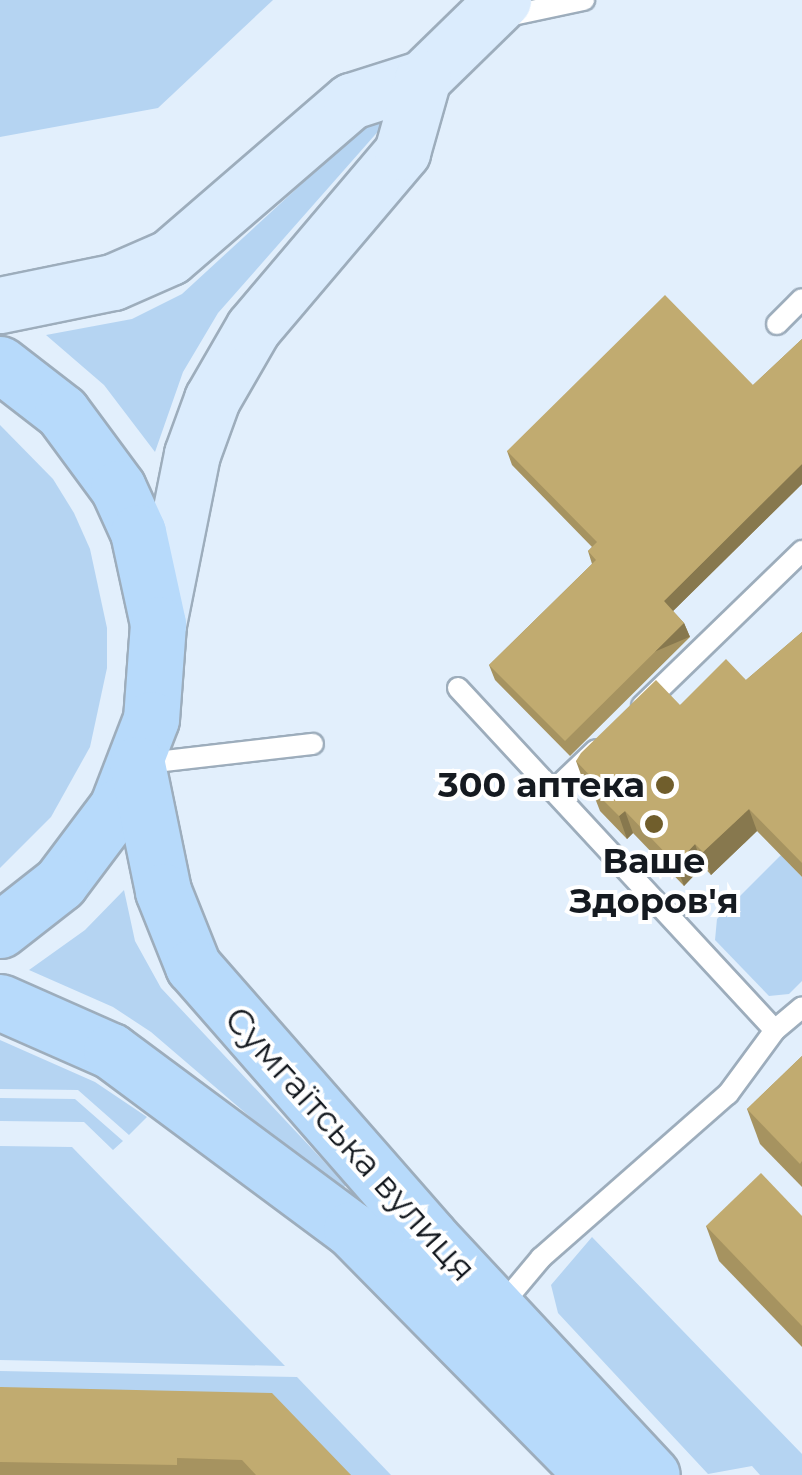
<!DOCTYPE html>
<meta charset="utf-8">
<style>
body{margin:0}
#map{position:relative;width:802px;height:1475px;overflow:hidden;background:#e2effc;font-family:Montserrat,sans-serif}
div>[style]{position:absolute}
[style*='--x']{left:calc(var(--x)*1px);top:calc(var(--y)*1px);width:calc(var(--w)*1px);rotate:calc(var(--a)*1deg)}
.green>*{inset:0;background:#b5d4f2}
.roads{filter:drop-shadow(2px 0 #9dadbc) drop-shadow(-2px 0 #9dadbc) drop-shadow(0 2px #9dadbc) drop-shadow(0 -2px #9dadbc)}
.lane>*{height:20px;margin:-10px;padding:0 10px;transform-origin:10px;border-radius:10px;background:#fff}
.secondary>*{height:55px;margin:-27.5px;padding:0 27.5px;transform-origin:27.5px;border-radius:27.5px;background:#dbecfd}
.primary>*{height:55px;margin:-27.5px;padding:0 27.5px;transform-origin:27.5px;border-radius:27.5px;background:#b7dafb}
.wall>*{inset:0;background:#a69360}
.shaded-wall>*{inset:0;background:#87784e;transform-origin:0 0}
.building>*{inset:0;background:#c1ab70}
.dots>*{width:28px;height:28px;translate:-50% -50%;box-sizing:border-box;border:5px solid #fff;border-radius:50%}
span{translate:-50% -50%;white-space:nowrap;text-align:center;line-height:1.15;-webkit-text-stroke:8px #fff;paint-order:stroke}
.poi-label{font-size:35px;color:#151a20;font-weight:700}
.right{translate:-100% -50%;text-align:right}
.street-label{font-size:35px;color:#151a20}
</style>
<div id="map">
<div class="green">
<i style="clip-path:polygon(0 0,273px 0,158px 108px,0 137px)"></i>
<i style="clip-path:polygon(381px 111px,389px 119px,218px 313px,183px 372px,155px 452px,104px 385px,46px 335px,132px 319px,182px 294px)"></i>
<i style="clip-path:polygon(0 425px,53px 479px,74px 513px,90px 549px,107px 628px,107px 668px,90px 747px,51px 817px,0 868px)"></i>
<i style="clip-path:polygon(781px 855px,802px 877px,802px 981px,789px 994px,769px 996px,715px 940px,717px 919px)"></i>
<i style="clip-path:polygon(124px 890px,135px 941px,161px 988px,346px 1185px,339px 1193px,151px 1032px,113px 1007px,29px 970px,85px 930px)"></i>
<i style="clip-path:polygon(0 1040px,95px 1082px,147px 1117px,129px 1135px,78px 1090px,0 1089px)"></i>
<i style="clip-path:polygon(0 1098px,75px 1099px,123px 1141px,113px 1150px,84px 1122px,0 1121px)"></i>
<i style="clip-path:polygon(0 1146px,72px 1147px,285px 1366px,0 1360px)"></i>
<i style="clip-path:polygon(592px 1237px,802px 1454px,802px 1475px,760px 1475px,752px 1466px,708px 1474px,558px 1313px,551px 1285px)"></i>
<i style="clip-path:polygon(0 1371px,297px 1377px,391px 1475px,330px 1475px,0 1421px)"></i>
</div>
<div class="roads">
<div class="lane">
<i style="--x:499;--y:18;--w:87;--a:-12"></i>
<i style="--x:777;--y:324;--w:35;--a:-45"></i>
<i style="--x:458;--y:688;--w:466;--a:47.2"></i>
<i style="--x:642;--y:706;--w:223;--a:-44.1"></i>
<i style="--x:139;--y:764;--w:175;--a:-6.6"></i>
<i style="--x:553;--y:791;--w:59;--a:-43.6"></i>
<i style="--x:500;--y:1307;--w:64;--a:-50.1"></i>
<i style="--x:541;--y:1258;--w:249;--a:-41.3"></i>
<i style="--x:728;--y:1094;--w:79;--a:-53.7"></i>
<i style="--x:775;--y:1030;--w:35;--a:-40"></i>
</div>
<div class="secondary">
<i style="--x:0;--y:305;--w:115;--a:-11.5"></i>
<i style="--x:113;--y:282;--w:62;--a:-23.7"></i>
<i style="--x:170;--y:257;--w:239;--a:-40.8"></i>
<i style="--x:351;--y:101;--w:76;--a:-17.7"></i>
<i style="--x:423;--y:78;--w:112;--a:-44.3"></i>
<i style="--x:158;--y:624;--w:173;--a:-78.7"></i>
<i style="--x:192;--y:454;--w:59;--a:-70"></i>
<i style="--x:212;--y:399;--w:82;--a:-60"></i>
<i style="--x:253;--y:328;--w:231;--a:-49.7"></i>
<i style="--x:402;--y:152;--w:77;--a:-74.2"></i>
</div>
<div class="primary">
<i style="--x:0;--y:364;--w:78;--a:37.7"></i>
<i style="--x:62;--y:412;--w:94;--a:53.6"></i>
<i style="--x:118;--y:488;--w:48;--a:65.6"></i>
<i style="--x:138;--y:532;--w:94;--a:77.7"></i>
<i style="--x:158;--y:624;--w:95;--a:94.2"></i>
<i style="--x:151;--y:719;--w:94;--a:111.1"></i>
<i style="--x:117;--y:807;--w:95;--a:126.9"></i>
<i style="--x:60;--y:883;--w:76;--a:141.9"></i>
<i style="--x:137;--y:764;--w:130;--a:78.4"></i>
<i style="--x:163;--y:891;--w:81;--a:68.2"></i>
<i style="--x:193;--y:966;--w:360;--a:48.8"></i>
<i style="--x:430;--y:1237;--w:325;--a:47"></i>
<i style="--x:0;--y:1002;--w:121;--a:23.8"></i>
<i style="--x:111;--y:1051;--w:299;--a:36.6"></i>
<i style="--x:351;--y:1229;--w:346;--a:45.4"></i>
</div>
</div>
<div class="wall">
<i style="clip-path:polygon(802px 339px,802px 484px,673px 611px,684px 623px,690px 637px,570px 756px,495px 680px,489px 665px,592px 564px,588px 551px,592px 547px,512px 465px,507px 451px,753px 385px)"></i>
<i style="clip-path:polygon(802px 632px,802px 877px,757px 831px,711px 875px,703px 866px,684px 886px,633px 833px,627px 839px,600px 811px,593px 793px,584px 783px,576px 761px,680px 705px,746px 680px)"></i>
<i style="clip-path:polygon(802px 1056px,802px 1187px,760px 1144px,747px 1109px)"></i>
<i style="clip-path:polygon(802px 1216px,802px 1347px,719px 1261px,706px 1226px)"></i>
<i style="clip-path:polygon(0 1387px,351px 1475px,0 1475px)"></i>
</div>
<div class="shaded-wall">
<i style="clip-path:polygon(802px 464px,802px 484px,669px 615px,664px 601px)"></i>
<i style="left:684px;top:623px;width:15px;height:168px;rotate:67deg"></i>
<i style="clip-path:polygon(749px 809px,757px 831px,711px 875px,703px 852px)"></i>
<i style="clip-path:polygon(625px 811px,633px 833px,627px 839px,619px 816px)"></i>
<i style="clip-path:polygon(695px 844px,703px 866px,684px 886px,676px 864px)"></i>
</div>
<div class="building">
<i style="clip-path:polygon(665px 295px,753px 385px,802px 339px,802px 464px,664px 601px,684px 623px,565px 741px,489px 665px,596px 560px,588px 551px,597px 542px,507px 451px)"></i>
<i style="clip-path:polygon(802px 632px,802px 863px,749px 809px,703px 852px,695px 844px,676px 864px,625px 811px,619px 816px,592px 789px,597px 783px,576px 761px,581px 753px,656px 680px,680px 705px,726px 659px,746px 680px)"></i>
<i style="clip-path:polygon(802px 1056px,802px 1161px,800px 1164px,747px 1109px)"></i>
<i style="clip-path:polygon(761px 1173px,802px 1216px,802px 1326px,706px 1226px)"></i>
<i style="clip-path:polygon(0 1387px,272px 1393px,351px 1475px,256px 1475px,242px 1460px,177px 1458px,177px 1465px,0 1462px)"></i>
</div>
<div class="dots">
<i style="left:665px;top:785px;background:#705e2c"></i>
<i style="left:654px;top:824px;background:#705e2c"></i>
</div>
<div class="poi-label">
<span class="right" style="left:645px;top:785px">300 аптека</span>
<span style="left:654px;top:881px">Ваше<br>Здоров'я</span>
</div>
<div class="street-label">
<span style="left:350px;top:1144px;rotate:48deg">Сумгаїтська вулиця</span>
</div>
</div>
